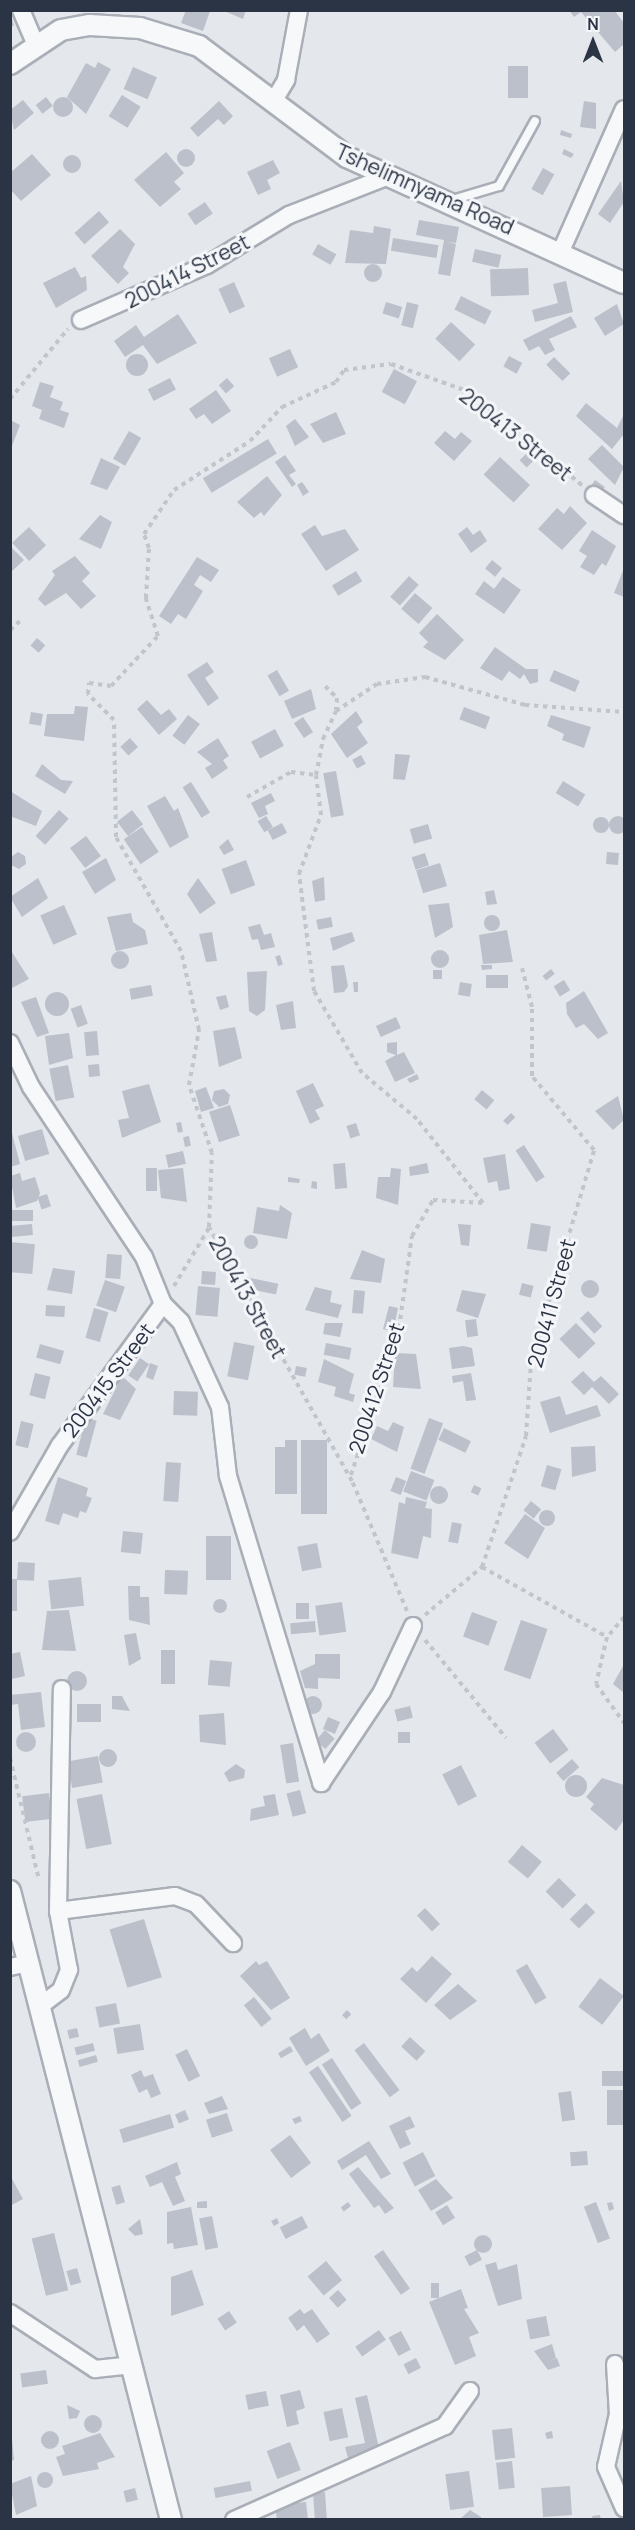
<!DOCTYPE html>
<style>
body{margin:0}
#map{position:relative;width:635px;height:2530px;overflow:hidden;background:#e4e7ec;font-family:Manrope,sans-serif}
div>[style]{position:absolute}
[style*='--x']{left:calc(var(--x)*1px);top:calc(var(--y)*1px);width:calc(var(--w)*1px);rotate:calc(var(--a)*1deg)}
.building>*{inset:0;background:#bbc0ca;transform-origin:0 0}
.round{border-radius:50%}
.path>*{height:4px;margin-top:-2px;transform-origin:0;background:repeating-linear-gradient(90deg,#c2c5cb 0 4.5px,transparent 0 9px)}
.roads{filter:drop-shadow(2px 0 #a9aeb7) drop-shadow(-2px 0 #a9aeb7) drop-shadow(0 2px #a9aeb7) drop-shadow(0 -2px #a9aeb7)}
.service>*{height:8px;margin:-4px;padding:0 4px;transform-origin:4px;border-radius:4px;background:#f7f8fa}
.minor>*{height:16px;margin:-8px;padding:0 8px;transform-origin:8px;border-radius:8px;background:#f7f8fa}
.tertiary>*{height:20px;margin:-10px;padding:0 10px;transform-origin:10px;border-radius:10px;background:#f7f8fa}
span{translate:-50% -50%;white-space:nowrap;text-align:center;line-height:1.15;-webkit-text-stroke:6px #f4f6f9;paint-order:stroke}
.street-label{font-size:21px;color:#2b3445}
.frame{position:absolute;inset:0;border:12px solid #2b3445;pointer-events:none}
.north{position:absolute;left:563px;top:12px;width:60px;height:60px;-webkit-text-stroke:4px #f4f6f9;paint-order:stroke;rotate:0deg;font-size:16px;font-weight:700;line-height:24px;text-align:center;color:#2b3445}
.north::after{content:'';display:block;margin:auto;width:21px;height:27px;background:#2b3445;clip-path:polygon(50% 0,100% 100%,50% 72%,0 100%)}
</style>
<div id="map">
<div class="building">
<i style="clip-path:polygon(10px 10px,14px 26px,10px 26px)"></i>
<i style="clip-path:polygon(186px 10px,210px 11px,203px 31px,181px 23px)"></i>
<i style="clip-path:polygon(222px 10px,246px 10px,243px 19px)"></i>
<i style="clip-path:polygon(569px 10px,614px 10px,624px 23px,624px 44px,615px 52px,581px 12px,574px 17px)"></i>
<i style="clip-path:polygon(98px 62px,111px 69px,86px 114px,67px 97px,86px 63px,95px 68px)"></i>
<i style="left:508px;top:66px;width:20px;height:32px"></i>
<i style="left:133px;top:67px;width:26px;height:24px;rotate:23deg"></i>
<i style="left:122px;top:95px;width:22px;height:25px;rotate:32deg"></i>
<i style="left:46px;top:97px;width:11px;height:13px;rotate:52deg"></i>
<i class="round" style="left:53px;top:97px;width:20px;height:20px"></i>
<i style="clip-path:polygon(23px 100px,34px 113px,14px 130px,10px 110px)"></i>
<i style="clip-path:polygon(219px 101px,233px 116px,224px 125px,218px 119px,198px 137px,190px 128px)"></i>
<i style="clip-path:polygon(584px 101px,596px 103px,596px 129px,580px 127px)"></i>
<i style="clip-path:polygon(561px 130px,572px 134px,571px 138px,560px 135px)"></i>
<i class="round" style="left:177px;top:149px;width:18px;height:18px"></i>
<i style="clip-path:polygon(564px 149px,574px 154px,571px 158px,562px 154px)"></i>
<i style="clip-path:polygon(166px 152px,184px 173px,174px 182px,181px 189px,160px 207px,134px 180px)"></i>
<i style="clip-path:polygon(32px 154px,51px 175px,21px 201px,10px 189px,10px 173px)"></i>
<i class="round" style="left:63px;top:155px;width:18px;height:18px"></i>
<i style="clip-path:polygon(273px 160px,280px 173px,267px 180px,271px 189px,258px 195px,247px 172px)"></i>
<i style="left:543px;top:168px;width:13px;height:24px;rotate:29deg"></i>
<i style="clip-path:polygon(621px 181px,624px 202px,610px 223px,598px 214px)"></i>
<i style="left:205px;top:202px;width:14px;height:21px;rotate:56deg"></i>
<i style="left:99px;top:211px;width:15px;height:33px;rotate:48deg"></i>
<i style="clip-path:polygon(419px 220px,459px 227px,456px 243px,447px 242px,456px 244px,450px 276px,438px 274px,444px 240px,416px 235px)"></i>
<i style="clip-path:polygon(374px 226px,391px 229px,386px 264px,345px 263px,350px 230px,373px 233px)"></i>
<i style="clip-path:polygon(120px 229px,135px 244px,123px 267px,129px 273px,118px 284px,91px 256px)"></i>
<i style="left:393px;top:238px;width:46px;height:13px;rotate:9deg"></i>
<i style="left:318px;top:244px;width:21px;height:12px;rotate:29deg"></i>
<i style="left:475px;top:249px;width:27px;height:13px;rotate:13deg"></i>
<i class="round" style="left:364px;top:264px;width:18px;height:18px"></i>
<i style="clip-path:polygon(75px 267px,81px 278px,86px 276px,87px 290px,56px 308px,43px 283px)"></i>
<i style="left:528px;top:268px;width:27px;height:38px;rotate:88deg"></i>
<i style="clip-path:polygon(566px 281px,573px 312px,535px 322px,532px 310px,558px 303px,553px 284px)"></i>
<i style="left:234px;top:282px;width:27px;height:17px;rotate:66deg"></i>
<i style="left:461px;top:296px;width:34px;height:15px;rotate:26deg"></i>
<i style="left:386px;top:302px;width:17px;height:12px;rotate:17deg"></i>
<i style="left:407px;top:302px;width:12px;height:24px;rotate:14deg"></i>
<i style="clip-path:polygon(617px 304px,624px 324px,605px 336px,594px 318px)"></i>
<i style="clip-path:polygon(178px 314px,197px 343px,157px 364px,143px 345px,125px 357px,114px 341px,136px 325px,144px 337px)"></i>
<i style="clip-path:polygon(571px 316px,577px 327px,549px 339px,555px 350px,545px 355px,539px 346px,529px 351px,523px 340px)"></i>
<i style="left:451px;top:322px;width:33px;height:23px;rotate:43deg"></i>
<i style="left:290px;top:349px;width:20px;height:23px;rotate:66deg"></i>
<i class="round" style="left:126px;top:354px;width:22px;height:22px"></i>
<i style="left:509px;top:356px;width:15px;height:12px;rotate:28deg"></i>
<i style="left:554px;top:357px;width:23px;height:11px;rotate:45deg"></i>
<i style="left:394px;top:369px;width:26px;height:26px;rotate:28deg"></i>
<i style="left:170px;top:378px;width:13px;height:25px;rotate:63deg"></i>
<i style="left:227px;top:378px;width:11px;height:11px;rotate:49deg"></i>
<i style="clip-path:polygon(40px 382px,54px 386px,50px 397px,63px 402px,60px 410px,69px 413px,64px 428px,39px 419px,42px 410px,32px 406px)"></i>
<i style="clip-path:polygon(216px 390px,231px 411px,212px 424px,204px 414px,196px 419px,189px 409px)"></i>
<i style="clip-path:polygon(586px 403px,617px 428px,624px 414px,624px 434px,612px 449px,576px 416px)"></i>
<i style="clip-path:polygon(336px 412px,346px 434px,323px 443px,310px 424px)"></i>
<i style="clip-path:polygon(295px 419px,309px 437px,295px 446px,286px 426px)"></i>
<i style="clip-path:polygon(10px 420px,20px 425px,10px 451px)"></i>
<i style="left:129px;top:431px;width:14px;height:32px;rotate:30deg"></i>
<i style="clip-path:polygon(445px 431px,455px 439px,461px 432px,472px 441px,454px 461px,434px 443px)"></i>
<i style="left:268px;top:439px;width:17px;height:76px;rotate:59deg"></i>
<i style="clip-path:polygon(602px 445px,624px 467px,615px 485px,588px 459px)"></i>
<i style="left:526px;top:454px;width:10px;height:9px;rotate:45deg"></i>
<i style="clip-path:polygon(285px 455px,296px 471px,289px 475px,296px 484px,292px 487px,275px 462px)"></i>
<i style="left:500px;top:457px;width:41px;height:24px;rotate:43deg"></i>
<i style="clip-path:polygon(101px 458px,120px 467px,107px 490px,90px 484px)"></i>
<i style="clip-path:polygon(267px 476px,282px 495px,264px 516px,261px 512px,254px 518px,237px 502px)"></i>
<i style="left:595px;top:480px;width:12px;height:10px;rotate:35deg"></i>
<i style="clip-path:polygon(302px 482px,309px 492px,303px 496px,297px 485px)"></i>
<i style="clip-path:polygon(570px 506px,587px 523px,562px 550px,538px 529px,557px 508px,564px 514px)"></i>
<i style="clip-path:polygon(100px 515px,112px 522px,101px 549px,79px 539px)"></i>
<i style="clip-path:polygon(315px 525px,322px 536px,345px 529px,359px 550px,326px 571px,301px 534px)"></i>
<i style="left:29px;top:527px;width:25px;height:23px;rotate:47deg"></i>
<i style="clip-path:polygon(467px 527px,473px 535px,480px 530px,487px 541px,471px 553px,458px 534px)"></i>
<i style="clip-path:polygon(592px 530px,616px 546px,606px 566px,602px 563px,594px 575px,580px 567px,587px 556px,579px 551px)"></i>
<i style="clip-path:polygon(10px 546px,24px 560px,10px 573px)"></i>
<i style="clip-path:polygon(75px 556px,90px 573px,82px 581px,96px 596px,81px 609px,66px 593px,45px 606px,38px 599px,55px 575px,52px 571px)"></i>
<i style="clip-path:polygon(197px 557px,219px 570px,211px 582px,200px 575px,194px 585px,203px 591px,186px 619px,178px 614px,171px 624px,159px 616px)"></i>
<i style="left:492px;top:560px;width:13px;height:11px;rotate:39deg"></i>
<i style="clip-path:polygon(624px 568px,624px 597px,614px 593px)"></i>
<i style="left:356px;top:571px;width:12px;height:28px;rotate:59deg"></i>
<i style="left:409px;top:576px;width:13px;height:28px;rotate:42deg"></i>
<i style="clip-path:polygon(503px 577px,521px 590px,504px 614px,475px 594px,484px 581px,494px 589px)"></i>
<i style="left:415px;top:593px;width:23px;height:21px;rotate:41deg"></i>
<i style="clip-path:polygon(437px 614px,464px 640px,445px 660px,423px 647px,428px 642px,419px 633px)"></i>
<i style="left:37px;top:638px;width:11px;height:10px;rotate:41deg"></i>
<i style="clip-path:polygon(495px 647px,526px 669px,538px 669px,538px 682px,530px 684px,524px 674px,520px 679px,509px 671px,502px 681px,480px 668px)"></i>
<i style="clip-path:polygon(207px 662px,214px 672px,205px 678px,219px 698px,208px 706px,187px 675px)"></i>
<i style="left:277px;top:670px;width:24px;height:11px;rotate:60deg"></i>
<i style="left:554px;top:670px;width:28px;height:12px;rotate:23deg"></i>
<i style="clip-path:polygon(311px 689px,316px 709px,292px 719px,284px 701px)"></i>
<i style="clip-path:polygon(147px 700px,161px 715px,169px 709px,177px 719px,159px 735px,137px 709px)"></i>
<i style="clip-path:polygon(75px 706px,88px 707px,84px 741px,44px 736px,47px 714px,74px 714px)"></i>
<i style="left:464px;top:707px;width:28px;height:13px;rotate:21deg"></i>
<i style="clip-path:polygon(356px 711px,363px 722px,357px 727px,368px 743px,347px 758px,331px 734px)"></i>
<i style="left:31px;top:712px;width:12px;height:12px;rotate:9deg"></i>
<i style="left:188px;top:715px;width:15px;height:26px;rotate:37deg"></i>
<i style="clip-path:polygon(551px 715px,591px 727px,584px 748px,562px 740px,564px 734px,547px 726px)"></i>
<i style="left:303px;top:717px;width:18px;height:11px;rotate:56deg"></i>
<i style="left:275px;top:729px;width:19px;height:27px;rotate:62deg"></i>
<i style="left:130px;top:738px;width:12px;height:13px;rotate:48deg"></i>
<i style="clip-path:polygon(218px 738px,229px 756px,223px 760px,228px 768px,212px 779px,205px 768px,212px 764px,197px 752px)"></i>
<i style="clip-path:polygon(395px 754px,410px 755px,405px 780px,393px 779px)"></i>
<i style="left:361px;top:755px;width:10px;height:10px;rotate:61deg"></i>
<i style="clip-path:polygon(42px 764px,61px 780px,73px 781px,65px 794px,35px 776px)"></i>
<i style="left:336px;top:771px;width:45px;height:13px;rotate:80deg"></i>
<i style="left:563px;top:781px;width:26px;height:14px;rotate:31deg"></i>
<i style="left:191px;top:782px;width:36px;height:10px;rotate:58deg"></i>
<i style="clip-path:polygon(10px 791px,42px 811px,36px 826px,10px 816px)"></i>
<i style="clip-path:polygon(271px 793px,275px 801px,265px 806px,268px 814px,259px 818px,251px 803px)"></i>
<i style="clip-path:polygon(165px 796px,174px 811px,178px 808px,189px 837px,170px 848px,147px 806px)"></i>
<i style="left:59px;top:810px;width:13px;height:35px;rotate:42deg"></i>
<i style="left:132px;top:810px;width:18px;height:19px;rotate:52deg"></i>
<i style="left:266px;top:816px;width:13px;height:10px;rotate:58deg"></i>
<i class="round" style="left:609px;top:816px;width:18px;height:18px"></i>
<i class="round" style="left:593px;top:817px;width:16px;height:16px"></i>
<i style="left:282px;top:823px;width:11px;height:16px;rotate:63deg"></i>
<i style="left:428px;top:824px;width:15px;height:19px;rotate:74deg"></i>
<i style="left:142px;top:827px;width:30px;height:22px;rotate:56deg"></i>
<i style="left:86px;top:836px;width:25px;height:20px;rotate:53deg"></i>
<i style="clip-path:polygon(228px 839px,234px 850px,224px 855px,219px 847px)"></i>
<i style="clip-path:polygon(18px 852px,25px 856px,26px 864px,19px 869px,11px 865px,11px 857px)"></i>
<i style="left:607px;top:852px;width:12px;height:12px;rotate:5deg"></i>
<i style="left:425px;top:853px;width:13px;height:14px;rotate:72deg"></i>
<i style="clip-path:polygon(106px 858px,116px 880px,95px 894px,82px 872px)"></i>
<i style="left:246px;top:860px;width:27px;height:26px;rotate:70deg"></i>
<i style="left:440px;top:863px;width:24px;height:25px;rotate:73deg"></i>
<i style="clip-path:polygon(324px 877px,325px 900px,315px 902px,312px 881px)"></i>
<i style="clip-path:polygon(38px 878px,48px 898px,22px 917px,10px 897px)"></i>
<i style="clip-path:polygon(198px 878px,216px 903px,200px 914px,187px 894px)"></i>
<i style="clip-path:polygon(494px 890px,497px 904px,487px 905px,485px 892px)"></i>
<i style="clip-path:polygon(449px 903px,453px 927px,435px 938px,428px 905px)"></i>
<i style="left:64px;top:905px;width:32px;height:26px;rotate:66deg"></i>
<i style="clip-path:polygon(131px 913px,133px 922px,145px 930px,148px 944px,116px 951px,107px 917px)"></i>
<i class="round" style="left:484px;top:915px;width:16px;height:16px"></i>
<i style="left:331px;top:917px;width:10px;height:15px;rotate:79deg"></i>
<i style="clip-path:polygon(260px 924px,264px 935px,271px 933px,275px 947px,261px 950px,258px 939px,252px 940px,248px 927px)"></i>
<i style="clip-path:polygon(507px 930px,513px 962px,483px 964px,479px 935px)"></i>
<i style="clip-path:polygon(212px 932px,217px 961px,206px 962px,199px 934px)"></i>
<i style="clip-path:polygon(352px 932px,355px 941px,333px 951px,330px 938px)"></i>
<i style="clip-path:polygon(10px 949px,29px 979px,10px 989px)"></i>
<i class="round" style="left:431px;top:950px;width:18px;height:18px"></i>
<i class="round" style="left:111px;top:951px;width:18px;height:18px"></i>
<i style="left:280px;top:955px;width:10px;height:5px;rotate:73deg"></i>
<i style="clip-path:polygon(344px 965px,348px 986px,344px 992px,334px 993px,331px 966px)"></i>
<i style="clip-path:polygon(481px 965px,492px 965px,492px 969px,482px 970px)"></i>
<i style="left:551px;top:969px;width:6px;height:11px;rotate:51deg"></i>
<i style="left:433px;top:970px;width:9px;height:9px"></i>
<i style="clip-path:polygon(267px 971px,265px 1010px,257px 1016px,249px 1011px,247px 972px)"></i>
<i style="left:486px;top:975px;width:22px;height:13px"></i>
<i style="left:564px;top:980px;width:12px;height:12px;rotate:59deg"></i>
<i style="clip-path:polygon(353px 982px,358px 982px,358px 992px,354px 992px)"></i>
<i style="left:460px;top:982px;width:12px;height:13px;rotate:9deg"></i>
<i style="left:151px;top:985px;width:11px;height:22px;rotate:80deg"></i>
<i style="clip-path:polygon(584px 991px,608px 1033px,598px 1039px,584px 1024px,576px 1028px,567px 1014px,566px 1003px)"></i>
<i class="round" style="left:45px;top:992px;width:24px;height:24px"></i>
<i style="clip-path:polygon(226px 995px,229px 1007px,220px 1010px,216px 997px)"></i>
<i style="clip-path:polygon(36px 997px,49px 1033px,37px 1037px,21px 1002px)"></i>
<i style="clip-path:polygon(293px 1001px,296px 1028px,281px 1030px,276px 1005px)"></i>
<i style="left:81px;top:1005px;width:20px;height:11px;rotate:70deg"></i>
<i style="left:396px;top:1017px;width:12px;height:22px;rotate:66deg"></i>
<i style="clip-path:polygon(235px 1027px,242px 1058px,219px 1067px,213px 1031px)"></i>
<i style="left:97px;top:1031px;width:24px;height:13px;rotate:85deg"></i>
<i style="clip-path:polygon(69px 1033px,73px 1058px,49px 1065px,45px 1036px)"></i>
<i style="clip-path:polygon(397px 1042px,397px 1055px,404px 1052px,415px 1073px,395px 1082px,385px 1061px,396px 1055px,387px 1052px,387px 1043px)"></i>
<i style="left:99px;top:1064px;width:12px;height:11px;rotate:85deg"></i>
<i style="left:68px;top:1065px;width:33px;height:19px;rotate:79deg"></i>
<i style="clip-path:polygon(417px 1074px,419px 1079px,410px 1083px,407px 1079px)"></i>
<i style="clip-path:polygon(313px 1083px,324px 1106px,315px 1110px,320px 1119px,310px 1124px,296px 1091px)"></i>
<i style="clip-path:polygon(149px 1084px,161px 1122px,122px 1138px,118px 1120px,129px 1118px,122px 1091px)"></i>
<i style="clip-path:polygon(206px 1087px,214px 1108px,201px 1112px,195px 1091px)"></i>
<i style="clip-path:polygon(224px 1089px,230px 1095px,228px 1104px,219px 1107px,212px 1100px,214px 1091px)"></i>
<i style="left:482px;top:1090px;width:16px;height:12px;rotate:40deg"></i>
<i style="clip-path:polygon(618px 1096px,624px 1120px,613px 1130px,595px 1111px)"></i>
<i style="left:230px;top:1105px;width:32px;height:22px;rotate:72deg"></i>
<i style="left:511px;top:1113px;width:6px;height:11px;rotate:45deg"></i>
<i style="left:181px;top:1122px;width:10px;height:5px;rotate:79deg"></i>
<i style="left:356px;top:1123px;width:13px;height:10px;rotate:72deg"></i>
<i style="left:42px;top:1129px;width:26px;height:25px;rotate:74deg"></i>
<i style="clip-path:polygon(12px 1133px,20px 1164px,10px 1167px,10px 1134px)"></i>
<i style="left:189px;top:1136px;width:10px;height:6px;rotate:79deg"></i>
<i style="left:524px;top:1145px;width:38px;height:10px;rotate:57deg"></i>
<i style="left:183px;top:1151px;width:13px;height:18px;rotate:77deg"></i>
<i style="clip-path:polygon(505px 1154px,510px 1189px,499px 1191px,497px 1181px,488px 1183px,483px 1158px)"></i>
<i style="left:345px;top:1163px;width:25px;height:12px;rotate:85deg"></i>
<i style="clip-path:polygon(427px 1163px,429px 1173px,410px 1176px,409px 1167px)"></i>
<i style="left:157px;top:1168px;width:23px;height:11px;rotate:90deg"></i>
<i style="clip-path:polygon(183px 1168px,187px 1202px,161px 1198px,158px 1170px)"></i>
<i style="clip-path:polygon(391px 1168px,401px 1169px,398px 1205px,376px 1198px,378px 1177px,390px 1177px)"></i>
<i style="clip-path:polygon(20px 1173px,22px 1181px,35px 1177px,40px 1193px,37px 1201px,16px 1208px,10px 1176px)"></i>
<i style="clip-path:polygon(288px 1177px,300px 1179px,299px 1183px,288px 1182px)"></i>
<i style="clip-path:polygon(312px 1181px,317px 1182px,317px 1189px,311px 1188px)"></i>
<i style="left:47px;top:1194px;width:13px;height:10px;rotate:72deg"></i>
<i style="clip-path:polygon(280px 1205px,292px 1213px,287px 1239px,253px 1233px,257px 1207px,279px 1211px)"></i>
<i style="left:33px;top:1210px;width:11px;height:23px;rotate:90deg"></i>
<i style="left:531px;top:1223px;width:20px;height:26px;rotate:9deg"></i>
<i style="left:32px;top:1224px;width:11px;height:22px;rotate:85deg"></i>
<i style="clip-path:polygon(458px 1224px,471px 1225px,469px 1246px,461px 1245px)"></i>
<i class="round" style="left:244px;top:1235px;width:14px;height:14px"></i>
<i style="left:10px;top:1242px;width:25px;height:30px;rotate:5deg"></i>
<i style="clip-path:polygon(210px 1242px,215px 1242px,214px 1249px,209px 1249px)"></i>
<i style="clip-path:polygon(362px 1250px,385px 1259px,381px 1283px,350px 1279px)"></i>
<i style="left:107px;top:1254px;width:15px;height:24px;rotate:4deg"></i>
<i style="clip-path:polygon(53px 1268px,75px 1271px,72px 1294px,47px 1290px)"></i>
<i style="left:202px;top:1271px;width:14px;height:13px;rotate:4deg"></i>
<i style="left:246px;top:1277px;width:33px;height:11px;rotate:12deg"></i>
<i class="round" style="left:581px;top:1280px;width:18px;height:18px"></i>
<i style="left:105px;top:1280px;width:21px;height:27px;rotate:19deg"></i>
<i style="left:522px;top:1283px;width:12px;height:12px;rotate:14deg"></i>
<i style="left:198px;top:1286px;width:22px;height:29px;rotate:5deg"></i>
<i style="clip-path:polygon(315px 1287px,332px 1291px,330px 1302px,342px 1305px,338px 1318px,305px 1310px)"></i>
<i style="left:354px;top:1290px;width:11px;height:23px;rotate:5deg"></i>
<i style="clip-path:polygon(462px 1290px,486px 1294px,478px 1318px,456px 1311px)"></i>
<i style="left:46px;top:1305px;width:19px;height:11px;rotate:3deg"></i>
<i style="clip-path:polygon(389px 1306px,398px 1308px,393px 1332px,383px 1329px)"></i>
<i style="left:94px;top:1308px;width:15px;height:31px;rotate:16deg"></i>
<i style="left:588px;top:1311px;width:21px;height:11px;rotate:47deg"></i>
<i style="left:476px;top:1319px;width:17px;height:11px;rotate:83deg"></i>
<i style="clip-path:polygon(325px 1323px,343px 1323px,340px 1337px,323px 1334px)"></i>
<i style="left:576px;top:1323px;width:28px;height:23px;rotate:46deg"></i>
<i style="left:234px;top:1342px;width:21px;height:35px;rotate:11deg"></i>
<i style="left:326px;top:1343px;width:26px;height:12px;rotate:11deg"></i>
<i style="left:40px;top:1344px;width:25px;height:14px;rotate:16deg"></i>
<i style="clip-path:polygon(463px 1346px,472px 1348px,475px 1366px,452px 1369px,449px 1348px)"></i>
<i style="clip-path:polygon(395px 1353px,416px 1354px,421px 1389px,393px 1387px)"></i>
<i style="left:140px;top:1358px;width:11px;height:21px;rotate:34deg"></i>
<i style="clip-path:polygon(324px 1359px,354px 1374px,349px 1393px,355px 1395px,353px 1402px,334px 1396px,336px 1387px,318px 1382px)"></i>
<i style="clip-path:polygon(150px 1363px,158px 1366px,153px 1380px,146px 1377px)"></i>
<i style="left:296px;top:1366px;width:11px;height:9px;rotate:10deg"></i>
<i style="clip-path:polygon(583px 1371px,594px 1382px,601px 1376px,619px 1394px,609px 1404px,592px 1387px,584px 1395px,571px 1382px)"></i>
<i style="left:35px;top:1373px;width:16px;height:23px;rotate:14deg"></i>
<i style="clip-path:polygon(471px 1373px,476px 1400px,466px 1401px,463px 1381px,453px 1383px,452px 1376px)"></i>
<i style="clip-path:polygon(122px 1376px,136px 1389px,120px 1420px,103px 1414px)"></i>
<i style="left:174px;top:1391px;width:24px;height:24px;rotate:2deg"></i>
<i style="clip-path:polygon(560px 1396px,566px 1415px,597px 1405px,601px 1416px,550px 1433px,540px 1402px)"></i>
<i style="left:86px;top:1418px;width:11px;height:38px;rotate:15deg"></i>
<i style="left:429px;top:1418px;width:15px;height:54px;rotate:20deg"></i>
<i style="left:21px;top:1421px;width:13px;height:25px;rotate:13deg"></i>
<i style="clip-path:polygon(393px 1422px,404px 1427px,397px 1452px,371px 1439px,377px 1426px,388px 1431px)"></i>
<i style="left:444px;top:1428px;width:30px;height:13px;rotate:26deg"></i>
<i style="clip-path:polygon(285px 1440px,297px 1440px,297px 1494px,275px 1494px,275px 1447px,285px 1447px)"></i>
<i style="left:301px;top:1440px;width:26px;height:74px"></i>
<i style="clip-path:polygon(595px 1446px,596px 1471px,572px 1477px,571px 1447px)"></i>
<i style="left:166px;top:1462px;width:15px;height:39px;rotate:4deg"></i>
<i style="left:547px;top:1465px;width:15px;height:22px;rotate:16deg"></i>
<i style="left:411px;top:1471px;width:25px;height:22px;rotate:21deg"></i>
<i style="clip-path:polygon(58px 1477px,88px 1488px,86px 1496px,92px 1498px,86px 1513px,80px 1511px,78px 1518px,63px 1513px,59px 1525px,45px 1521px)"></i>
<i style="left:396px;top:1477px;width:11px;height:15px;rotate:22deg"></i>
<i style="left:474px;top:1485px;width:8px;height:8px;rotate:23deg"></i>
<i class="round" style="left:430px;top:1486px;width:18px;height:18px"></i>
<i style="clip-path:polygon(406px 1497px,427px 1502px,425px 1508px,432px 1509px,431px 1538px,423px 1536px,418px 1559px,391px 1553px,399px 1502px,405px 1504px)"></i>
<i style="left:531px;top:1501px;width:13px;height:12px;rotate:39deg"></i>
<i class="round" style="left:539px;top:1510px;width:16px;height:16px"></i>
<i style="clip-path:polygon(525px 1514px,545px 1528px,528px 1559px,504px 1543px)"></i>
<i style="left:452px;top:1522px;width:10px;height:20px;rotate:11deg"></i>
<i style="left:123px;top:1531px;width:20px;height:21px;rotate:6deg"></i>
<i style="left:231px;top:1536px;width:44px;height:25px;rotate:90deg"></i>
<i style="left:317px;top:1543px;width:25px;height:20px;rotate:79deg"></i>
<i style="left:18px;top:1562px;width:17px;height:18px;rotate:3deg"></i>
<i style="left:165px;top:1570px;width:23px;height:24px;rotate:2deg"></i>
<i style="left:81px;top:1577px;width:29px;height:33px;rotate:84deg"></i>
<i style="left:10px;top:1579px;width:7px;height:32px"></i>
<i style="clip-path:polygon(128px 1586px,140px 1586px,140px 1597px,149px 1597px,150px 1625px,129px 1620px)"></i>
<i class="round" style="left:213px;top:1599px;width:14px;height:14px"></i>
<i style="left:342px;top:1602px;width:30px;height:27px;rotate:82deg"></i>
<i style="left:296px;top:1603px;width:13px;height:16px"></i>
<i style="clip-path:polygon(69px 1610px,76px 1651px,42px 1650px,47px 1611px)"></i>
<i style="left:472px;top:1612px;width:27px;height:26px;rotate:20deg"></i>
<i style="left:521px;top:1620px;width:28px;height:53px;rotate:19deg"></i>
<i style="left:315px;top:1621px;width:11px;height:25px;rotate:85deg"></i>
<i style="clip-path:polygon(136px 1633px,141px 1659px,129px 1666px,124px 1635px)"></i>
<i style="left:161px;top:1650px;width:14px;height:34px"></i>
<i style="clip-path:polygon(20px 1652px,25px 1676px,12px 1679px,10px 1654px)"></i>
<i style="clip-path:polygon(315px 1654px,340px 1654px,340px 1679px,318px 1678px,318px 1689px,305px 1688px,300px 1671px,315px 1664px)"></i>
<i style="left:210px;top:1660px;width:22px;height:25px;rotate:5deg"></i>
<i style="clip-path:polygon(623px 1666px,624px 1667px,624px 1693px,613px 1684px)"></i>
<i class="round" style="left:67px;top:1671px;width:20px;height:20px"></i>
<i style="clip-path:polygon(41px 1692px,45px 1727px,21px 1730px,18px 1704px,10px 1705px,10px 1695px)"></i>
<i style="clip-path:polygon(112px 1696px,122px 1696px,130px 1711px,112px 1709px)"></i>
<i class="round" style="left:304px;top:1696px;width:18px;height:18px"></i>
<i style="left:101px;top:1704px;width:18px;height:24px;rotate:90deg"></i>
<i style="left:410px;top:1706px;width:12px;height:16px;rotate:76deg"></i>
<i style="clip-path:polygon(224px 1713px,226px 1745px,200px 1742px,199px 1715px)"></i>
<i style="left:328px;top:1717px;width:13px;height:13px;rotate:23deg"></i>
<i style="left:553px;top:1729px;width:26px;height:23px;rotate:53deg"></i>
<i style="left:325px;top:1730px;width:13px;height:14px;rotate:42deg"></i>
<i class="round" style="left:16px;top:1732px;width:20px;height:20px"></i>
<i style="left:398px;top:1732px;width:12px;height:11px"></i>
<i style="left:293px;top:1743px;width:39px;height:13px;rotate:81deg"></i>
<i class="round" style="left:99px;top:1749px;width:18px;height:18px"></i>
<i style="left:98px;top:1756px;width:27px;height:31px;rotate:80deg"></i>
<i style="left:572px;top:1759px;width:11px;height:21px;rotate:49deg"></i>
<i style="clip-path:polygon(236px 1764px,245px 1770px,244px 1778px,229px 1782px,224px 1773px)"></i>
<i style="left:461px;top:1765px;width:35px;height:21px;rotate:63deg"></i>
<i class="round" style="left:565px;top:1775px;width:22px;height:22px"></i>
<i style="clip-path:polygon(602px 1778px,624px 1785px,624px 1820px,616px 1831px,590px 1809px,594px 1804px,586px 1797px)"></i>
<i style="left:300px;top:1790px;width:24px;height:14px;rotate:75deg"></i>
<i style="left:49px;top:1793px;width:26px;height:27px;rotate:83deg"></i>
<i style="left:102px;top:1794px;width:51px;height:26px;rotate:79deg"></i>
<i style="clip-path:polygon(275px 1794px,279px 1815px,250px 1821px,251px 1809px,265px 1806px,263px 1796px)"></i>
<i style="left:522px;top:1845px;width:26px;height:22px;rotate:40deg"></i>
<i style="left:559px;top:1878px;width:24px;height:19px;rotate:45deg"></i>
<i style="left:586px;top:1903px;width:13px;height:23px;rotate:45deg"></i>
<i style="left:425px;top:1908px;width:22px;height:11px;rotate:47deg"></i>
<i style="left:144px;top:1919px;width:61px;height:36px;rotate:73deg"></i>
<i style="clip-path:polygon(432px 1956px,452px 1974px,426px 2003px,400px 1979px,412px 1967px,417px 1972px)"></i>
<i style="clip-path:polygon(256px 1961px,259px 1965px,267px 1961px,290px 1998px,271px 2010px,240px 1976px)"></i>
<i style="left:527px;top:1964px;width:39px;height:13px;rotate:60deg"></i>
<i style="left:600px;top:1978px;width:30px;height:36px;rotate:37deg"></i>
<i style="clip-path:polygon(458px 1984px,477px 2001px,450px 2020px,434px 2005px)"></i>
<i style="left:254px;top:1997px;width:28px;height:13px;rotate:51deg"></i>
<i style="left:116px;top:2003px;width:21px;height:21px;rotate:79deg"></i>
<i style="left:347px;top:2010px;width:6px;height:7px;rotate:45deg"></i>
<i style="left:140px;top:2024px;width:26px;height:27px;rotate:81deg"></i>
<i style="left:77px;top:2028px;width:9px;height:10px;rotate:77deg"></i>
<i style="clip-path:polygon(305px 2028px,311px 2039px,319px 2033px,330px 2051px,306px 2066px,289px 2038px)"></i>
<i style="left:410px;top:2037px;width:21px;height:13px;rotate:43deg"></i>
<i style="left:93px;top:2043px;width:8px;height:19px;rotate:76deg"></i>
<i style="left:364px;top:2043px;width:59px;height:12px;rotate:53deg"></i>
<i style="left:290px;top:2046px;width:6px;height:14px;rotate:59deg"></i>
<i style="left:187px;top:2049px;width:30px;height:13px;rotate:64deg"></i>
<i style="left:96px;top:2055px;width:7px;height:19px;rotate:74deg"></i>
<i style="left:332px;top:2058px;width:54px;height:12px;rotate:57deg"></i>
<i style="left:318px;top:2066px;width:60px;height:11px;rotate:56deg"></i>
<i style="clip-path:polygon(141px 2070px,144px 2077px,153px 2074px,161px 2094px,151px 2098px,147px 2089px,139px 2093px,131px 2075px)"></i>
<i style="left:602px;top:2071px;width:22px;height:15px"></i>
<i style="left:624px;top:2090px;width:35px;height:17px;rotate:90deg"></i>
<i style="left:571px;top:2091px;width:29px;height:13px;rotate:82deg"></i>
<i style="clip-path:polygon(222px 2096px,228px 2109px,209px 2114px,204px 2103px)"></i>
<i style="left:185px;top:2110px;width:10px;height:11px;rotate:66deg"></i>
<i style="left:227px;top:2113px;width:19px;height:22px;rotate:72deg"></i>
<i style="left:170px;top:2114px;width:14px;height:53px;rotate:73deg"></i>
<i style="clip-path:polygon(300px 2116px,302px 2121px,295px 2124px,292px 2119px)"></i>
<i style="clip-path:polygon(410px 2116px,415px 2127px,405px 2131px,411px 2144px,400px 2149px,389px 2126px)"></i>
<i style="left:290px;top:2135px;width:35px;height:25px;rotate:53deg"></i>
<i style="clip-path:polygon(369px 2141px,391px 2174px,381px 2179px,366px 2155px,342px 2170px,337px 2161px)"></i>
<i style="left:587px;top:2151px;width:14px;height:17px;rotate:86deg"></i>
<i style="left:423px;top:2152px;width:27px;height:23px;rotate:63deg"></i>
<i style="clip-path:polygon(177px 2162px,181px 2174px,175px 2177px,185px 2201px,173px 2206px,162px 2182px,150px 2187px,145px 2176px)"></i>
<i style="clip-path:polygon(358px 2167px,394px 2208px,385px 2214px,379px 2205px,374px 2208px,349px 2174px)"></i>
<i style="clip-path:polygon(10px 2175px,23px 2199px,10px 2206px)"></i>
<i style="clip-path:polygon(436px 2179px,453px 2198px,431px 2211px,418px 2190px)"></i>
<i style="left:120px;top:2185px;width:18px;height:9px;rotate:74deg"></i>
<i style="clip-path:polygon(207px 2201px,207px 2208px,197px 2208px,197px 2202px)"></i>
<i style="left:348px;top:2202px;width:5px;height:9px;rotate:53deg"></i>
<i style="left:596px;top:2202px;width:39px;height:13px;rotate:69deg"></i>
<i style="clip-path:polygon(612px 2202px,614px 2209px,609px 2211px,607px 2203px)"></i>
<i style="left:447px;top:2205px;width:15px;height:14px;rotate:58deg"></i>
<i style="clip-path:polygon(191px 2207px,198px 2245px,174px 2249px,173px 2243px,167px 2244px,167px 2212px)"></i>
<i style="left:212px;top:2216px;width:32px;height:13px;rotate:79deg"></i>
<i style="left:302px;top:2216px;width:13px;height:25px;rotate:63deg"></i>
<i style="clip-path:polygon(277px 2218px,279px 2223px,274px 2226px,271px 2221px)"></i>
<i style="clip-path:polygon(140px 2219px,143px 2234px,135px 2236px,128px 2229px)"></i>
<i style="left:54px;top:2233px;width:59px;height:23px;rotate:76deg"></i>
<i class="round" style="left:474px;top:2235px;width:18px;height:18px"></i>
<i style="left:383px;top:2250px;width:47px;height:11px;rotate:55deg"></i>
<i style="left:477px;top:2250px;width:11px;height:14px;rotate:63deg"></i>
<i style="left:326px;top:2261px;width:25px;height:24px;rotate:50deg"></i>
<i style="clip-path:polygon(496px 2262px,498px 2270px,517px 2264px,522px 2299px,498px 2306px,485px 2265px)"></i>
<i style="left:77px;top:2268px;width:15px;height:11px;rotate:74deg"></i>
<i style="clip-path:polygon(192px 2270px,204px 2305px,171px 2316px,171px 2277px)"></i>
<i style="left:431px;top:2283px;width:8px;height:15px"></i>
<i style="clip-path:polygon(461px 2289px,468px 2308px,464px 2309px,479px 2333px,469px 2337px,476px 2356px,455px 2365px,429px 2302px)"></i>
<i style="left:338px;top:2290px;width:13px;height:12px;rotate:48deg"></i>
<i style="clip-path:polygon(300px 2309px,304px 2314px,312px 2309px,330px 2334px,317px 2343px,304px 2325px,297px 2331px,288px 2318px)"></i>
<i style="left:229px;top:2311px;width:14px;height:14px;rotate:56deg"></i>
<i style="left:546px;top:2316px;width:20px;height:20px;rotate:79deg"></i>
<i style="left:379px;top:2330px;width:12px;height:29px;rotate:55deg"></i>
<i style="left:401px;top:2331px;width:21px;height:14px;rotate:62deg"></i>
<i style="clip-path:polygon(552px 2344px,556px 2358px,550px 2361px,557px 2358px,560px 2366px,548px 2370px,534px 2351px)"></i>
<i style="left:416px;top:2358px;width:11px;height:14px;rotate:63deg"></i>
<i style="left:46px;top:2370px;width:14px;height:26px;rotate:82deg"></i>
<i style="clip-path:polygon(300px 2390px,305px 2408px,296px 2411px,299px 2424px,287px 2427px,280px 2395px)"></i>
<i style="left:266px;top:2391px;width:15px;height:21px;rotate:79deg"></i>
<i style="clip-path:polygon(367px 2395px,379px 2448px,348px 2458px,345px 2447px,365px 2443px,355px 2398px)"></i>
<i style="clip-path:polygon(67px 2405px,80px 2411px,77px 2418px,69px 2419px)"></i>
<i style="left:342px;top:2408px;width:30px;height:19px;rotate:78deg"></i>
<i class="round" style="left:84px;top:2415px;width:18px;height:18px"></i>
<i style="left:512px;top:2428px;width:30px;height:20px;rotate:84deg"></i>
<i class="round" style="left:41px;top:2431px;width:18px;height:18px"></i>
<i style="clip-path:polygon(552px 2431px,553px 2438px,547px 2439px,545px 2433px)"></i>
<i style="clip-path:polygon(100px 2433px,115px 2457px,97px 2463px,99px 2469px,63px 2476px,56px 2457px,65px 2454px,62px 2446px)"></i>
<i style="clip-path:polygon(12px 2439px,14px 2460px,10px 2461px,10px 2440px)"></i>
<i style="left:290px;top:2442px;width:30px;height:25px;rotate:69deg"></i>
<i style="left:512px;top:2461px;width:27px;height:16px;rotate:84deg"></i>
<i style="left:469px;top:2471px;width:36px;height:24px;rotate:82deg"></i>
<i class="round" style="left:37px;top:2472px;width:16px;height:16px"></i>
<i style="clip-path:polygon(31px 2476px,37px 2506px,16px 2515px,10px 2484px)"></i>
<i style="left:250px;top:2481px;width:10px;height:37px;rotate:79deg"></i>
<i style="left:570px;top:2486px;width:29px;height:29px;rotate:86deg"></i>
<i style="left:135px;top:2488px;width:12px;height:12px;rotate:76deg"></i>
<i style="left:325px;top:2492px;width:28px;height:12px;rotate:86deg"></i>
<i style="clip-path:polygon(306px 2502px,308px 2520px,277px 2520px,275px 2505px)"></i>
<i style="clip-path:polygon(470px 2510px,481px 2517px,482px 2520px,459px 2520px)"></i>
<i style="clip-path:polygon(600px 2515px,601px 2520px,593px 2520px,592px 2516px)"></i>
</div>
<div class="path">
<i style="--x:10;--y:399;--w:91;--a:-50.4"></i>
<i style="--x:10;--y:630;--w:13;--a:-42"></i>
<i style="--x:325;--y:686;--w:17;--a:45"></i>
<i style="--x:337;--y:698;--w:12;--a:95"></i>
<i style="--x:247;--y:797;--w:51;--a:-29.6"></i>
<i style="--x:291;--y:772;--w:25;--a:7"></i>
<i style="--x:174;--y:1286;--w:68;--a:-58.9"></i>
<i style="--x:351;--y:1475;--w:155;--a:-71.9"></i>
<i style="--x:399;--y:1328;--w:93;--a:-82"></i>
<i style="--x:412;--y:1236;--w:42;--a:-59.7"></i>
<i style="--x:433;--y:1200;--w:50;--a:3.4"></i>
<i style="--x:483;--y:1203;--w:107;--a:-128.2"></i>
<i style="--x:417;--y:1119;--w:72;--a:-140.1"></i>
<i style="--x:362;--y:1073;--w:95;--a:-120.3"></i>
<i style="--x:314;--y:991;--w:118;--a:-97.3"></i>
<i style="--x:299;--y:874;--w:63;--a:-69.6"></i>
<i style="--x:321;--y:815;--w:40;--a:-97.1"></i>
<i style="--x:316;--y:775;--w:37;--a:-79"></i>
<i style="--x:323;--y:739;--w:31;--a:-65"></i>
<i style="--x:336;--y:711;--w:49;--a:-33.4"></i>
<i style="--x:377;--y:684;--w:49;--a:-8.3"></i>
<i style="--x:425;--y:677;--w:104;--a:15.6"></i>
<i style="--x:525;--y:705;--w:99;--a:4"></i>
<i style="--x:482;--y:1567;--w:143;--a:29.2"></i>
<i style="--x:407;--y:1611;--w:141;--a:-112.9"></i>
<i style="--x:352;--y:1481;--w:291;--a:-119.4"></i>
<i style="--x:209;--y:1227;--w:74;--a:-87.7"></i>
<i style="--x:212;--y:1153;--w:72;--a:-108.7"></i>
<i style="--x:189;--y:1085;--w:56;--a:-79.7"></i>
<i style="--x:199;--y:1030;--w:81;--a:-102.8"></i>
<i style="--x:181;--y:951;--w:131;--a:-119.7"></i>
<i style="--x:116;--y:837;--w:117;--a:-91"></i>
<i style="--x:114;--y:720;--w:37;--a:-135"></i>
<i style="--x:88;--y:694;--w:11;--a:-85"></i>
<i style="--x:89;--y:683;--w:22;--a:8"></i>
<i style="--x:111;--y:686;--w:69;--a:-46.8"></i>
<i style="--x:158;--y:636;--w:40;--a:-108"></i>
<i style="--x:146;--y:598;--w:50;--a:-86.6"></i>
<i style="--x:149;--y:548;--w:15;--a:-110"></i>
<i style="--x:144;--y:534;--w:53;--a:-55.7"></i>
<i style="--x:174;--y:490;--w:90;--a:-32.8"></i>
<i style="--x:250;--y:441;--w:47;--a:-46.7"></i>
<i style="--x:282;--y:407;--w:60;--a:-24.8"></i>
<i style="--x:336;--y:382;--w:14;--a:-56"></i>
<i style="--x:344;--y:370;--w:47;--a:-7.3"></i>
<i style="--x:391;--y:364;--w:81;--a:19.6"></i>
<i style="--x:467;--y:391;--w:149;--a:39.3"></i>
<i style="--x:425;--y:1615;--w:75;--a:-40.1"></i>
<i style="--x:482;--y:1567;--w:138;--a:-71.4"></i>
<i style="--x:526;--y:1436;--w:74;--a:-86.1"></i>
<i style="--x:531;--y:1362;--w:221;--a:-73.4"></i>
<i style="--x:594;--y:1150;--w:97;--a:-130"></i>
<i style="--x:532;--y:1076;--w:69;--a:-90"></i>
<i style="--x:532;--y:1007;--w:40;--a:-104.4"></i>
<i style="--x:624;--y:1617;--w:26;--a:130"></i>
<i style="--x:607;--y:1637;--w:48;--a:103.2"></i>
<i style="--x:596;--y:1684;--w:48;--a:54.3"></i>
<i style="--x:425;--y:1640;--w:127;--a:50.4"></i>
<i style="--x:10;--y:1758;--w:125;--a:76.6"></i>
</div>
<div class="roads">
<div class="service">
<i style="--x:452;--y:200;--w:49;--a:-16.6"></i>
<i style="--x:499;--y:186;--w:74;--a:-61"></i>
</div>
<div class="minor">
<i style="--x:21;--y:10;--w:36;--a:67"></i>
<i style="--x:273;--y:102;--w:26;--a:-59"></i>
<i style="--x:286;--y:80;--w:71;--a:-79.5"></i>
<i style="--x:561;--y:251;--w:155;--a:-66.1"></i>
<i style="--x:81;--y:320;--w:137;--a:-23.6"></i>
<i style="--x:207;--y:265;--w:96;--a:-31.4"></i>
<i style="--x:289;--y:215;--w:107;--a:-21.3"></i>
<i style="--x:594;--y:495;--w:36;--a:34"></i>
<i style="--x:10;--y:1043;--w:49;--a:64.5"></i>
<i style="--x:31;--y:1087;--w:204;--a:56.4"></i>
<i style="--x:144;--y:1257;--w:51;--a:68"></i>
<i style="--x:163;--y:1304;--w:175;--a:126.1"></i>
<i style="--x:60;--y:1445;--w:100;--a:119.9"></i>
<i style="--x:163;--y:1304;--w:25;--a:45"></i>
<i style="--x:181;--y:1322;--w:94;--a:65.4"></i>
<i style="--x:220;--y:1407;--w:69;--a:83.4"></i>
<i style="--x:228;--y:1476;--w:321;--a:73.1"></i>
<i style="--x:321;--y:1783;--w:110;--a:-56.2"></i>
<i style="--x:382;--y:1692;--w:73;--a:-64.8"></i>
<i style="--x:58;--y:1911;--w:118;--a:-7.3"></i>
<i style="--x:175;--y:1896;--w:22;--a:21"></i>
<i style="--x:196;--y:1904;--w:54;--a:46.5"></i>
<i style="--x:10;--y:1967;--w:19;--a:-12"></i>
<i style="--x:40;--y:2006;--w:26;--a:-37"></i>
<i style="--x:61;--y:1990;--w:22;--a:-68"></i>
<i style="--x:69;--y:1970;--w:60;--a:-100.6"></i>
<i style="--x:58;--y:1911;--w:222;--a:-89"></i>
<i style="--x:10;--y:2313;--w:102;--a:33.4"></i>
<i style="--x:95;--y:2369;--w:36;--a:-6"></i>
<i style="--x:615;--y:2364;--w:50;--a:86.6"></i>
<i style="--x:618;--y:2414;--w:54;--a:102.8"></i>
<i style="--x:606;--y:2467;--w:45;--a:66.3"></i>
<i style="--x:234;--y:2520;--w:231;--a:-24"></i>
<i style="--x:445;--y:2426;--w:43;--a:-54.5"></i>
</div>
<div class="tertiary">
<i style="--x:10;--y:64;--w:61;--a:-33.7"></i>
<i style="--x:61;--y:30;--w:29;--a:-10"></i>
<i style="--x:90;--y:25;--w:50;--a:3.4"></i>
<i style="--x:140;--y:28;--w:62;--a:17"></i>
<i style="--x:199;--y:46;--w:185;--a:36.9"></i>
<i style="--x:347;--y:157;--w:304;--a:24.5"></i>
<i style="--x:10;--y:1891;--w:649;--a:75.64"></i>
</div>
</div>
<div class="street-label">
<span style="left:425px;top:189px;rotate:24deg">Tshelimnyama Road</span>
<span style="left:187px;top:271px;rotate:-27deg">200414 Street</span>
<span style="left:516px;top:434px;rotate:38deg">200413 Street</span>
<span style="left:248px;top:1297px;rotate:61deg">200413 Street</span>
<span style="left:551px;top:1303px;rotate:-75deg">200411 Street</span>
<span style="left:108px;top:1380px;rotate:-53deg">200415 Street</span>
<span style="left:376px;top:1388px;rotate:-72deg">200412 Street</span>
</div>
<div class="frame"></div>
<div class="north">N</div>
</div>
